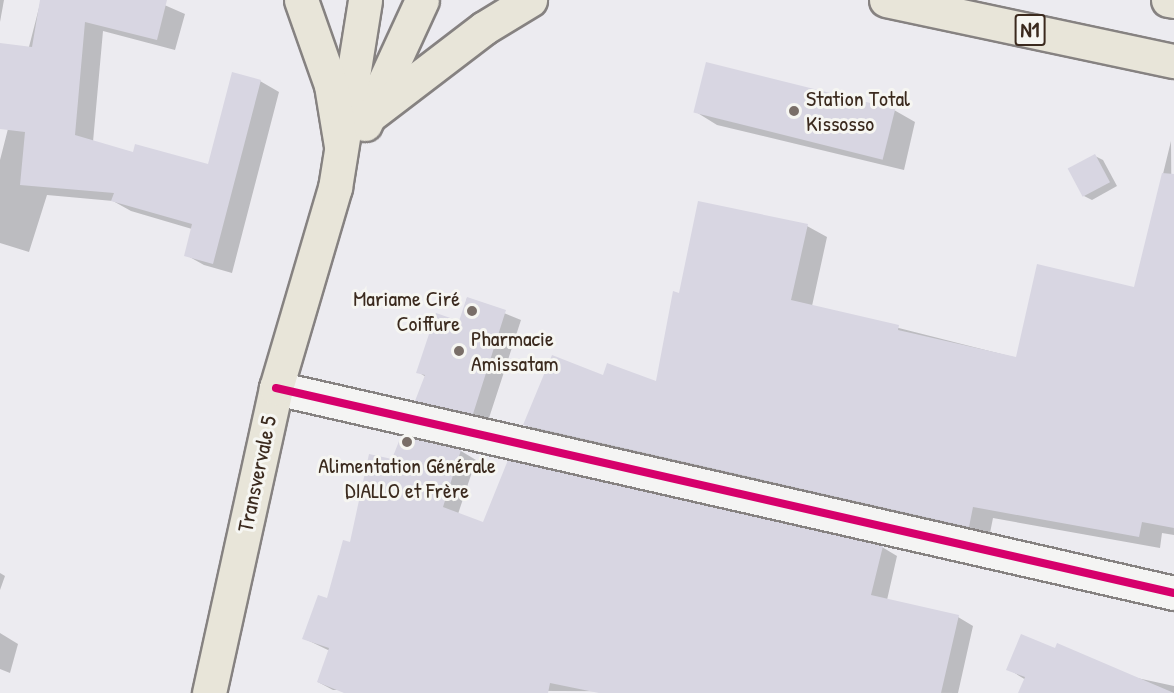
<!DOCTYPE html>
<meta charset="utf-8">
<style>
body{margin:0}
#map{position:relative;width:1174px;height:693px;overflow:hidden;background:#ecebf0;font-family:"Patrick Hand",sans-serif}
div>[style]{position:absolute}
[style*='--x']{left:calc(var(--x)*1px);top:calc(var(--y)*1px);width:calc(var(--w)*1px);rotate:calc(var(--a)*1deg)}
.shadow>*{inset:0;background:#0003}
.building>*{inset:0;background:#d8d6e2;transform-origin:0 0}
.roads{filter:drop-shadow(2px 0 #868281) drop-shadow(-2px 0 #868281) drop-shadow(0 2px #868281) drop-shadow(0 -2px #868281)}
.minor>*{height:33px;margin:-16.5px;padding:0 16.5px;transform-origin:16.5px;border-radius:16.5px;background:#f4f4f3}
.major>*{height:33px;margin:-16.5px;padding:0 16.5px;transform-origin:16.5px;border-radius:16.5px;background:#e8e5d9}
.highway>*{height:33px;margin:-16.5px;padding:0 16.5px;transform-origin:16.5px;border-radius:16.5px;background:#e8e5d9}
.cycleway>*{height:8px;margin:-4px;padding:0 4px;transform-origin:4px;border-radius:4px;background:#d6006c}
.dots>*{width:16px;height:16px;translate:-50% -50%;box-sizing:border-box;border:3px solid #f6f6f2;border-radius:50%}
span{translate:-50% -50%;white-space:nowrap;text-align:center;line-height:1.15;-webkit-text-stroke:6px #f6f6f2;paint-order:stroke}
.shield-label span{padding:2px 4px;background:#f6f6f2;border:2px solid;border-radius:4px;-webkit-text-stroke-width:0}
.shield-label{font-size:21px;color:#3b2a1e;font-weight:700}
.poi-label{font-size:22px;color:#3b2a1e}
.left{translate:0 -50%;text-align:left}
.right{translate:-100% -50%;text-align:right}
.street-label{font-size:22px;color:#3b2a1e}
</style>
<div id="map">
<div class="shadow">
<i style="clip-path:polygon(0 0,4px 0,0 22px)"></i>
<i style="clip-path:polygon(41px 0,153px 0,185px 14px,175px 50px,103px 31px,93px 142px,134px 154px,209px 166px,260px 81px,279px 92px,232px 273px,204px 265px,186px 255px,192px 229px,131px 211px,113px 201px,47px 195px,29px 252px,0 243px,0 160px)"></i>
<i style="clip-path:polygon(894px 110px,915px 122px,904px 170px,717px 125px,696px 112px)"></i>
<i style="clip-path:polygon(1171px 141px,1174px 535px,1162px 533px,1160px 548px,993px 518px,989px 538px,545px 436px,525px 424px,604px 377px,657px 383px,680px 294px,807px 226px,827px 237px,812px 306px,1017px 358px,1135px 289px)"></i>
<i style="clip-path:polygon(1095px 156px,1103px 160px,1117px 186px,1092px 200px,1084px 196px)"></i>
<i style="clip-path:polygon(467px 298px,521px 320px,488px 421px,432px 409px,417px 400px,426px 377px,418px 372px,460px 323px)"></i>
<i style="clip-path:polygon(402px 438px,461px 451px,476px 460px,458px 514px,484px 524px,882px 547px,897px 556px,887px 600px,958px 617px,973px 626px,958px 693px,333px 690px,318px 682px,330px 651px,303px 638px,328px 600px)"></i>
<i style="clip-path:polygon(0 573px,5px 576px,0 590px)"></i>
<i style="clip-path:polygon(0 633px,18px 644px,10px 673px,0 669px)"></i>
<i style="clip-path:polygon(1056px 650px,1137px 678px,1174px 686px,1174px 693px,1023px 693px,1026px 680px,1008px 669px)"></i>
</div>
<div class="building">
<i style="clip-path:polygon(40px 0,167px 0,157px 40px,85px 22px,75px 135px,133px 152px,135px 144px,208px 164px,232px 72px,261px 80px,213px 264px,184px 256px,192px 224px,111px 201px,114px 193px,20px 185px,25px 132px,0 129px,0 43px,32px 47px)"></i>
<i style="left:706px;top:62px;width:195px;height:52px;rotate:14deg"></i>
<i style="left:1095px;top:154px;width:32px;height:31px;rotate:62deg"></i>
<i style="clip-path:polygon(1162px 173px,1174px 174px,1174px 528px,1142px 522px,1139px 537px,973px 507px,969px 527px,523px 425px,552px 355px,603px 375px,607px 363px,656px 381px,673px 291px,679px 293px,698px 201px,808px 224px,791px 300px,899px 325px,898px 330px,1016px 357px,1037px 264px,1134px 287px)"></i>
<i style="clip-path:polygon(467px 297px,506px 310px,473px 414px,415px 401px,425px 375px,416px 373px,436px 313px,459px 321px)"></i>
<i style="clip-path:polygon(401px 436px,461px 450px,443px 507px,483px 522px,508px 460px,883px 546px,871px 595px,959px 615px,941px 693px,599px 693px,550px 683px,548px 693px,344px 693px,317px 682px,329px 648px,302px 639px,318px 595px,327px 598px,343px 540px,350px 542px,369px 454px,392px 459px)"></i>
<i style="clip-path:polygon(1021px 634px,1055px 648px,1057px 643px,1174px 693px,1018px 693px,1025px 677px,1006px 670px)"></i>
</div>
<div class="roads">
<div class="minor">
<i style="--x:276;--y:388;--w:921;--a:12.86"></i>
</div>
<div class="major">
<i style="--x:365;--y:124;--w:136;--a:-65.3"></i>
<i style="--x:209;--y:693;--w:312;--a:-77.6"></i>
<i style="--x:276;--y:388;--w:209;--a:-73.6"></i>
<i style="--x:335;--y:188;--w:190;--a:-80.9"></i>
</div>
<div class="highway">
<i style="--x:301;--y:0;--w:90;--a:70.6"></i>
<i style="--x:331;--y:85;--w:62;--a:80.7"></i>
<i style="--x:886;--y:0;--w:294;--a:12"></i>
<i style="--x:1168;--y:0;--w:6;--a:9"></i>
<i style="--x:369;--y:116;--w:145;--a:-37.4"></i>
<i style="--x:484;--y:28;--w:54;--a:-31.3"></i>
</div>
</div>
<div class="cycleway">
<i style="--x:276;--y:388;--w:921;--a:12.86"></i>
</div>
<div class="dots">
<i style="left:794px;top:111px;background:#796e68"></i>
<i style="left:472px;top:311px;background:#796e68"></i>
<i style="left:459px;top:351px;background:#796e68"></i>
<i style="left:407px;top:442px;background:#796e68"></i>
</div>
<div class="shield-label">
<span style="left:1030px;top:30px">N1</span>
</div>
<div class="poi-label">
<span class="left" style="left:806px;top:111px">Station Total<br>Kissosso</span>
<span class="right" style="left:460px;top:311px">Mariame Ciré<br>Coiffure</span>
<span class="left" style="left:471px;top:351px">Pharmacie<br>Amissatam</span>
<span style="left:407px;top:478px">Alimentation Générale<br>DIALLO et Frère</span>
</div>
<div class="street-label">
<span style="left:257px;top:474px;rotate:-78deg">Transvervale 5</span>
</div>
</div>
